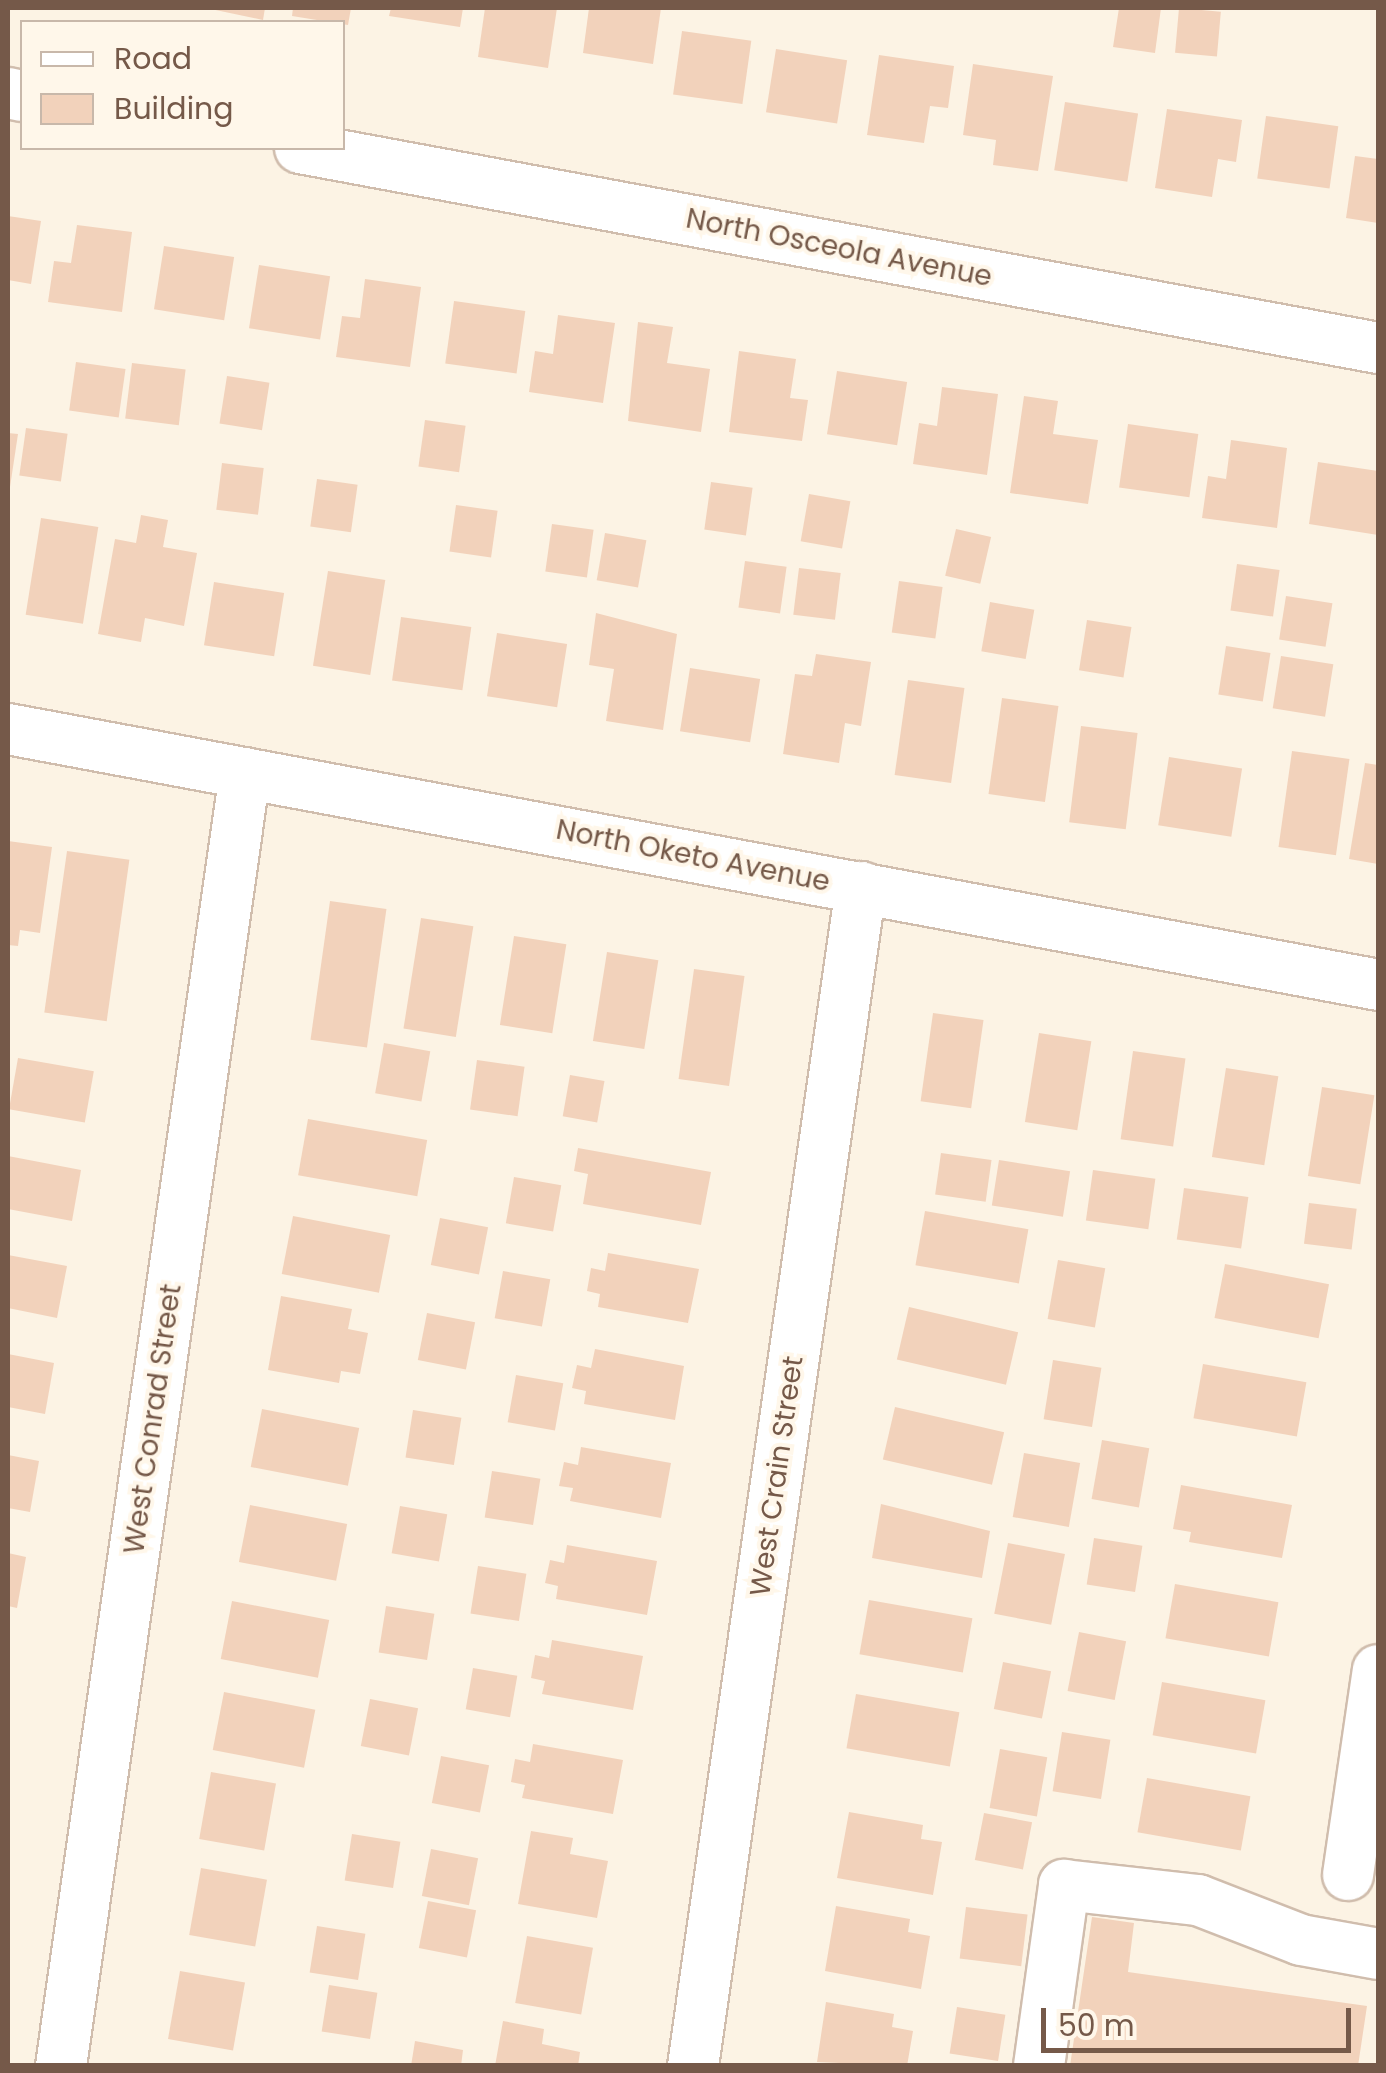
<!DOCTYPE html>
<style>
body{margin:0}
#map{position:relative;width:1386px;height:2073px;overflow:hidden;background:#fcf3e4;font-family:Poppins,sans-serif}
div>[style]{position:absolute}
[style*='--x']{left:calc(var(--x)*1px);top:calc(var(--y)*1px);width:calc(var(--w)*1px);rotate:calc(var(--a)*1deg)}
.building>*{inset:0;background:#f2d2bb;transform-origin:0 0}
.roads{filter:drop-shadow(2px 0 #d0bdad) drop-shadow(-2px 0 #d0bdad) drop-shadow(0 2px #d0bdad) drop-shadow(0 -2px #d0bdad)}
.minor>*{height:50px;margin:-25px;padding:0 25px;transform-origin:25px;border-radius:25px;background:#fff}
span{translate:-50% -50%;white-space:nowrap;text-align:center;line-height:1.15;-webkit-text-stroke:8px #fff7ea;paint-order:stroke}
.street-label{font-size:28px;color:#755949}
.frame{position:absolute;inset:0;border:10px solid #755949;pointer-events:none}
.legend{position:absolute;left:20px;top:20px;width:325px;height:130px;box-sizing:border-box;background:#fff7ea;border:2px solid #c8b8aa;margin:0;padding:12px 18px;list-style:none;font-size:30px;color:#755949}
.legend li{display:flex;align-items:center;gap:20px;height:50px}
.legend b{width:50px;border:2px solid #c8b8aa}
.scale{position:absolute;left:1041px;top:2008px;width:310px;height:45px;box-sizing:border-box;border:5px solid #755949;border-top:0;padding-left:12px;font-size:30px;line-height:35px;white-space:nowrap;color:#755949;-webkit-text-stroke:8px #fff7ea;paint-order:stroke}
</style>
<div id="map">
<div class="building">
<i style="clip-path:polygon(206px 8px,265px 8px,263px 20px)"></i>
<i style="clip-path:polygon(293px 8px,351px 8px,348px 25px,292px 16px)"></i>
<i style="clip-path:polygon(391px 8px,463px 8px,460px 27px,389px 16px)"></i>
<i style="clip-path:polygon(485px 8px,557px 8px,548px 68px,478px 57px)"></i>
<i style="clip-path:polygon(589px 8px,661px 8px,653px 64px,583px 53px)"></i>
<i style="clip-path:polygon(1119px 8px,1161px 8px,1155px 53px,1113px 47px)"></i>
<i style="left:1179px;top:8px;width:42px;height:45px;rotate:5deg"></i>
<i style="left:682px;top:31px;width:70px;height:64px;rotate:8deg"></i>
<i style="left:776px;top:49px;width:72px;height:64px;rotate:9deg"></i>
<i style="clip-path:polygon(879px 55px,954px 66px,948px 108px,930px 106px,924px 143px,867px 135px)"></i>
<i style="clip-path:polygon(973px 64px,1053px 76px,1038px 171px,993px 165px,996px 140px,963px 135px)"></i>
<i style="left:1065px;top:102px;width:74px;height:69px;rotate:9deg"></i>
<i style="clip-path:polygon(1167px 109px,1242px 120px,1236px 162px,1218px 159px,1212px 197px,1155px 188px)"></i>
<i style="left:1266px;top:116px;width:73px;height:63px;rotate:8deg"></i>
<i style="clip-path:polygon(1355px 156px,1378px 159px,1378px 223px,1346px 218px)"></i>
<i style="clip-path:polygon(8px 216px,41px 221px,31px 284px,8px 280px)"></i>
<i style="clip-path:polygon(77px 225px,132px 232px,122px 312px,48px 302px,54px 261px,71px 263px)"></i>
<i style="left:164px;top:246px;width:71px;height:64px;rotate:9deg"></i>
<i style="left:259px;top:265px;width:72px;height:64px;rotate:9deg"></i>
<i style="clip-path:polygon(365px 279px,421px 287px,410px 367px,336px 357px,342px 316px,360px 318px)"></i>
<i style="left:454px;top:301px;width:72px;height:63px;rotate:8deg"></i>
<i style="clip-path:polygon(558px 315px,615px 323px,603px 403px,529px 392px,535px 351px,553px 354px)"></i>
<i style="clip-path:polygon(638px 322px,673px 327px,667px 363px,710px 369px,701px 432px,628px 421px)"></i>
<i style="clip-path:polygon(739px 351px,796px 359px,790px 398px,808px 400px,802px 441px,729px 432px)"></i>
<i style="left:76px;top:362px;width:50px;height:49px;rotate:8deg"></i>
<i style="left:132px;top:363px;width:54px;height:56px;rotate:7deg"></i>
<i style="left:837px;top:371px;width:71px;height:64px;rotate:9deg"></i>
<i style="left:227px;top:376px;width:43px;height:48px;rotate:9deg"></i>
<i style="clip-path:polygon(942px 387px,998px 394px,987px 475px,913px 464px,919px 423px,937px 426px)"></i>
<i style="clip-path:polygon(1024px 396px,1058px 401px,1053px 434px,1098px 440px,1088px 504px,1010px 493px)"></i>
<i style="left:425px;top:420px;width:41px;height:47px;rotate:8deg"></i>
<i style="left:1128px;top:424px;width:71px;height:64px;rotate:8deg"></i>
<i style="left:26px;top:428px;width:42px;height:48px;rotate:8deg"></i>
<i style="clip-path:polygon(8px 433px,18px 434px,10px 487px,8px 487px)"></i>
<i style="clip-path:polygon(1231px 440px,1287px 448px,1277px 528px,1202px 518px,1208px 476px,1226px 479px)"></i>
<i style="clip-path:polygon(1318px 462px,1378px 471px,1378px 535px,1309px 524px)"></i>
<i style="left:222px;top:463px;width:42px;height:47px;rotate:7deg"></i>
<i style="left:317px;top:479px;width:41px;height:48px;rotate:8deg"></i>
<i style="left:711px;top:482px;width:42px;height:48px;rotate:8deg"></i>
<i style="left:809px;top:494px;width:42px;height:48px;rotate:10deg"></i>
<i style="left:456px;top:505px;width:42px;height:47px;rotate:8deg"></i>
<i style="clip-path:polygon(141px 515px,168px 520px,163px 547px,197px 553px,184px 626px,145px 618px,141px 642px,98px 634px,115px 539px,136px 543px)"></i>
<i style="left:41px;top:518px;width:58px;height:98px;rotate:9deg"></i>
<i style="left:552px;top:524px;width:42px;height:48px;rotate:8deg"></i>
<i style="left:956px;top:529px;width:36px;height:48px;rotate:13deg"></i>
<i style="left:605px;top:533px;width:42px;height:48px;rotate:10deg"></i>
<i style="left:745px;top:561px;width:42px;height:47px;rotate:8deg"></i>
<i style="left:1237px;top:564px;width:43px;height:47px;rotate:8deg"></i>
<i style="left:799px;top:568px;width:42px;height:47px;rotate:7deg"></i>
<i style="left:328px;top:571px;width:58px;height:96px;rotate:9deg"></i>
<i style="left:899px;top:581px;width:44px;height:52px;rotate:8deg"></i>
<i style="left:214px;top:582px;width:71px;height:64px;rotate:9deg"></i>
<i style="left:1286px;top:596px;width:47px;height:44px;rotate:9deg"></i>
<i style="left:990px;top:602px;width:45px;height:50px;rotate:10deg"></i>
<i style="clip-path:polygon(596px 613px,677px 634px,663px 730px,606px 721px,614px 669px,589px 665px)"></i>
<i style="left:401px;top:617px;width:71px;height:64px;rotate:8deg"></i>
<i style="left:1087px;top:620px;width:45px;height:51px;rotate:9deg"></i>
<i style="left:497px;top:633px;width:71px;height:64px;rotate:9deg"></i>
<i style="left:1226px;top:646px;width:45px;height:49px;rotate:9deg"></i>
<i style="clip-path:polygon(816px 654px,871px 662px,861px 726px,845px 723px,839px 763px,783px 754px,795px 674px,812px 676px)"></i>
<i style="left:1281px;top:656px;width:53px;height:53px;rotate:9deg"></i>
<i style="left:690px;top:668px;width:71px;height:64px;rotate:9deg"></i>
<i style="left:908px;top:680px;width:57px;height:96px;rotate:8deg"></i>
<i style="left:1002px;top:698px;width:57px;height:97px;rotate:8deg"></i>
<i style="left:1081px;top:726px;width:57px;height:97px;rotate:7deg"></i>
<i style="left:1292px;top:751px;width:58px;height:97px;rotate:8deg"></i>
<i style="left:1169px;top:757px;width:74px;height:69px;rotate:9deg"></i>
<i style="clip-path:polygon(1365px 763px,1378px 765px,1378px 864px,1349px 859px)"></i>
<i style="clip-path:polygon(8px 841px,52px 847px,40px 933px,20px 930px,18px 946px,8px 945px)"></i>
<i style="left:67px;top:851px;width:63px;height:163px;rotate:8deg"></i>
<i style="left:330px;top:901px;width:57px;height:140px;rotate:8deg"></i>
<i style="left:421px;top:918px;width:53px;height:112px;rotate:9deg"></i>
<i style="left:514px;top:936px;width:53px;height:90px;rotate:9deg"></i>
<i style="left:607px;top:952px;width:52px;height:90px;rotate:9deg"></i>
<i style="left:694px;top:969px;width:51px;height:111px;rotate:8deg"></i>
<i style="left:933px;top:1013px;width:51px;height:89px;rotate:8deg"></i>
<i style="left:1039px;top:1033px;width:53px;height:90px;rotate:9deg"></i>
<i style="left:384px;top:1043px;width:47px;height:51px;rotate:10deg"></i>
<i style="left:1133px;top:1051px;width:53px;height:89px;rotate:8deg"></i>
<i style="left:18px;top:1058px;width:77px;height:52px;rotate:10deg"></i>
<i style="left:477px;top:1060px;width:48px;height:50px;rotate:8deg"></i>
<i style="left:1226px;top:1068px;width:53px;height:90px;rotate:9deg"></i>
<i style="left:570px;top:1075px;width:35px;height:42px;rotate:10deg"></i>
<i style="left:1322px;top:1087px;width:53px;height:90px;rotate:9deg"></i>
<i style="left:308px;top:1119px;width:121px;height:57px;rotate:10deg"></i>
<i style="clip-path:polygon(578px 1148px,711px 1172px,701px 1225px,583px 1204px,588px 1174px,574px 1171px)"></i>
<i style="left:941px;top:1153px;width:51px;height:42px;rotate:8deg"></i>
<i style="clip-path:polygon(8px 1156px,81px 1170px,72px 1221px,8px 1209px)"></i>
<i style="left:999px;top:1160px;width:72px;height:46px;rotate:9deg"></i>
<i style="left:1093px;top:1170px;width:63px;height:51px;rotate:8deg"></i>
<i style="left:514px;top:1177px;width:48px;height:47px;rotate:10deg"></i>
<i style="left:1184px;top:1188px;width:65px;height:52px;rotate:8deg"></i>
<i style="left:1309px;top:1203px;width:48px;height:41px;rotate:7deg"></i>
<i style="left:925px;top:1211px;width:105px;height:55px;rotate:10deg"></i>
<i style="left:293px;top:1216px;width:99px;height:59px;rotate:11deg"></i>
<i style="left:440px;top:1218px;width:49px;height:48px;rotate:11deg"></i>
<i style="clip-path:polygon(608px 1253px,699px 1269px,688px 1323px,598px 1307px,600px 1294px,587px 1291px,591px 1268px,605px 1271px)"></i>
<i style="clip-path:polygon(8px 1255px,67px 1266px,57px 1318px,8px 1308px)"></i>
<i style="left:1058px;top:1260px;width:48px;height:60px;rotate:10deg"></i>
<i style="left:1225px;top:1264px;width:106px;height:55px;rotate:11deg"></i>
<i style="left:503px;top:1271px;width:48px;height:48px;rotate:10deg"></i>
<i style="clip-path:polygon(281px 1296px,352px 1309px,348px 1329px,368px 1333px,360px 1374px,341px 1371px,339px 1383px,268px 1370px)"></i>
<i style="left:909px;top:1307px;width:112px;height:54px;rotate:13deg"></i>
<i style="left:427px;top:1313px;width:49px;height:48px;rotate:11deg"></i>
<i style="clip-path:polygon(595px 1349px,684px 1366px,675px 1420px,584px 1404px,586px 1391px,572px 1388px,577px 1365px,591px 1368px)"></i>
<i style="clip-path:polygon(8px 1354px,54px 1363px,45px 1414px,8px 1407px)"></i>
<i style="left:1053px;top:1360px;width:49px;height:60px;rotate:9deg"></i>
<i style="left:1203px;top:1364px;width:105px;height:55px;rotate:10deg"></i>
<i style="left:516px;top:1375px;width:48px;height:48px;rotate:10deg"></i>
<i style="left:895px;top:1407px;width:112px;height:54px;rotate:13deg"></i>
<i style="left:262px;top:1409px;width:99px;height:59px;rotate:11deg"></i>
<i style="left:413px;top:1410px;width:49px;height:48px;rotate:9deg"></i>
<i style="left:1102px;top:1440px;width:48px;height:60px;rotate:10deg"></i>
<i style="clip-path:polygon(581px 1447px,671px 1463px,661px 1518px,570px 1501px,573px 1488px,559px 1486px,564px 1462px,578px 1465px)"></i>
<i style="left:1024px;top:1453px;width:57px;height:65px;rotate:10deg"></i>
<i style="clip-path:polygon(8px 1455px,39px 1461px,30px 1512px,8px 1508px)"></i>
<i style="left:492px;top:1471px;width:49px;height:47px;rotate:9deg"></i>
<i style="clip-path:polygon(1181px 1485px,1292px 1505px,1282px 1558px,1189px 1542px,1191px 1532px,1173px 1529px)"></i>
<i style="clip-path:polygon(881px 1504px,990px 1531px,982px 1578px,872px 1558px)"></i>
<i style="left:250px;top:1505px;width:99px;height:58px;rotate:11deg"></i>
<i style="left:400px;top:1506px;width:48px;height:48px;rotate:10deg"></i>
<i style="left:1094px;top:1538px;width:49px;height:47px;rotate:9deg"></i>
<i style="left:1008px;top:1543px;width:58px;height:72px;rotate:11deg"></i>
<i style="clip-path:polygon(567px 1545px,657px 1561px,647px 1615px,556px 1599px,558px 1586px,545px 1583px,550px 1560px,564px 1563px)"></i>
<i style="clip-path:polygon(8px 1553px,26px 1557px,17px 1608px,8px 1606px)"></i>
<i style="left:478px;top:1566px;width:49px;height:48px;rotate:9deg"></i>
<i style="left:1175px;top:1584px;width:105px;height:55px;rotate:10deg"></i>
<i style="left:869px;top:1600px;width:105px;height:55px;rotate:10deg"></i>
<i style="left:232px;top:1601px;width:99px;height:59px;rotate:11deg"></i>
<i style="left:386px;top:1606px;width:49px;height:47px;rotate:9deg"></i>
<i style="left:1079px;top:1632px;width:48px;height:60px;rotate:11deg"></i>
<i style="clip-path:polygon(552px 1640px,643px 1656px,633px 1710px,542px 1694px,545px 1681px,531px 1678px,535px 1655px,549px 1658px)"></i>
<i style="left:1003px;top:1662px;width:49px;height:48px;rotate:11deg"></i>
<i style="left:473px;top:1668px;width:45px;height:42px;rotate:10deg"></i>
<i style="left:1162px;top:1682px;width:105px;height:54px;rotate:10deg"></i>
<i style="left:224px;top:1692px;width:93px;height:59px;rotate:11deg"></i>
<i style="left:856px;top:1694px;width:105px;height:55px;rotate:10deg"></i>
<i style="left:370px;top:1699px;width:49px;height:48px;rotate:11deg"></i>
<i style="left:1062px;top:1732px;width:49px;height:60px;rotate:9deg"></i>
<i style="clip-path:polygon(533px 1744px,623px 1760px,613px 1814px,522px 1798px,525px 1785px,511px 1782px,515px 1759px,530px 1762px)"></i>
<i style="left:1000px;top:1749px;width:48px;height:60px;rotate:10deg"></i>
<i style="left:441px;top:1756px;width:49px;height:48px;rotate:11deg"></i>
<i style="left:211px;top:1772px;width:66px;height:68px;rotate:10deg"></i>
<i style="left:1147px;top:1778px;width:105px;height:55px;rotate:10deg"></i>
<i style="clip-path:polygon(849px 1812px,923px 1825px,921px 1839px,942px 1842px,933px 1895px,837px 1878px)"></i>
<i style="left:984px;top:1813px;width:49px;height:48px;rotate:11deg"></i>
<i style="clip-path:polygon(531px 1831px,573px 1838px,570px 1854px,608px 1861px,597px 1918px,518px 1904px)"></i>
<i style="left:352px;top:1834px;width:49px;height:47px;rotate:9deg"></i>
<i style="left:431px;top:1849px;width:48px;height:48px;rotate:11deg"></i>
<i style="left:201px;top:1868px;width:67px;height:68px;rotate:10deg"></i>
<i style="left:428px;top:1901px;width:49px;height:48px;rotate:11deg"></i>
<i style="clip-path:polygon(836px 1906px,910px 1919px,908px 1932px,930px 1936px,921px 1989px,825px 1971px)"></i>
<i style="left:966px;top:1907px;width:62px;height:52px;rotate:7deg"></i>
<i style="clip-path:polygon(1092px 1917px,1134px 1923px,1128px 1972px,1367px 2006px,1358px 2066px,1070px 2066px)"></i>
<i style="left:317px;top:1926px;width:49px;height:47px;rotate:9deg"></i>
<i style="left:527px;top:1936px;width:67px;height:68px;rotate:10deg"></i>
<i style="left:180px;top:1971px;width:66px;height:69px;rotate:10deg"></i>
<i style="left:329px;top:1985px;width:49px;height:47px;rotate:9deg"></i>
<i style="clip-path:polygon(826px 2002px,894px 2014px,892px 2027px,913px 2031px,907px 2066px,817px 2062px)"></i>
<i style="left:957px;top:2007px;width:49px;height:47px;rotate:9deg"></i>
<i style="clip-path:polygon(503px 2021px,544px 2029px,542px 2044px,580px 2052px,578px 2066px,495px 2066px)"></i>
<i style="clip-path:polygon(415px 2041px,463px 2050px,461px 2066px,411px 2066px)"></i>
</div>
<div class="roads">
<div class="minor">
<i style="--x:8;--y:93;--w:14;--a:12"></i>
<i style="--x:300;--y:148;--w:1096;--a:10.51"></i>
<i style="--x:8;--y:729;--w:1394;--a:10.58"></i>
<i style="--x:1348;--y:1875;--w:207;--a:-81.7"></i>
<i style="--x:61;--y:2066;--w:1306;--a:-81.9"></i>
<i style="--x:693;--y:2066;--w:1191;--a:-81.89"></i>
<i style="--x:1039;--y:2066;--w:183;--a:-82.1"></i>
<i style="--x:1064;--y:1885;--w:135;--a:6.4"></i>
<i style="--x:1198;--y:1900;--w:110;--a:21.2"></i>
<i style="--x:1301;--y:1940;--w:78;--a:10.3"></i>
</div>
</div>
<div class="street-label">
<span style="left:839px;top:248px;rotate:11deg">North Osceola Avenue</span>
<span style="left:693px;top:856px;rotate:11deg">North Oketo Avenue</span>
<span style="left:153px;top:1419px;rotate:-82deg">West Conrad Street</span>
<span style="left:777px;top:1476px;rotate:-82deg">West Crain Street</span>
</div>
<div class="frame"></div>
<ul class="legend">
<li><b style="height:12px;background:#fff"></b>Road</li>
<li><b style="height:28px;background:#f2d2bb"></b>Building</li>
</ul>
<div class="scale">50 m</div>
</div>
